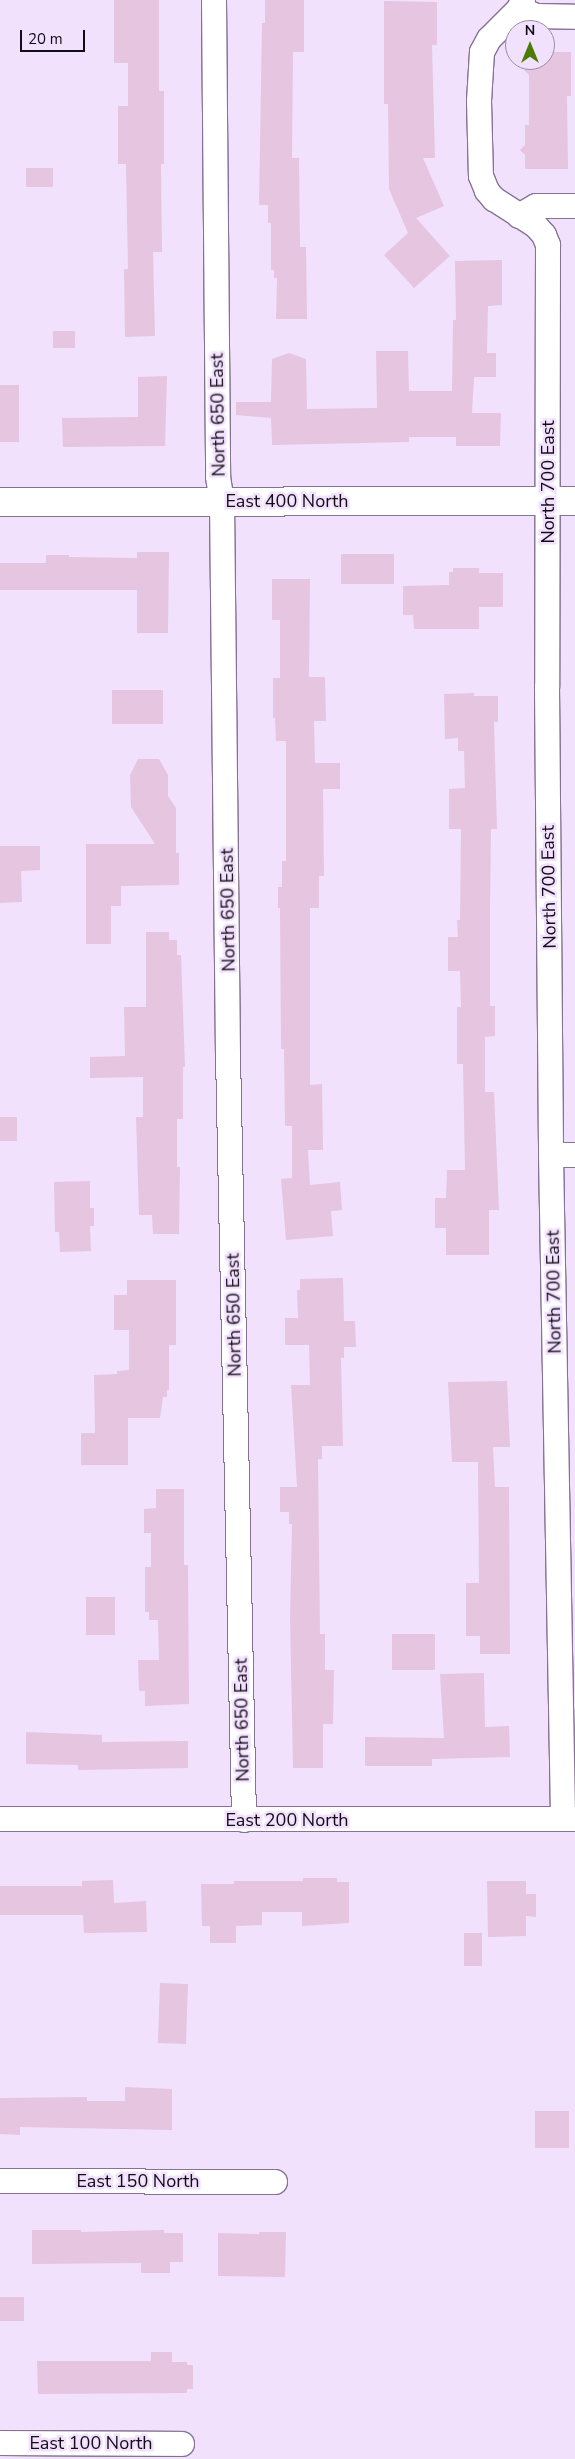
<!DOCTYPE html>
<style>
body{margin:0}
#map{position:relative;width:575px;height:2459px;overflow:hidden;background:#f2e1fd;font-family:"Nunito Sans",sans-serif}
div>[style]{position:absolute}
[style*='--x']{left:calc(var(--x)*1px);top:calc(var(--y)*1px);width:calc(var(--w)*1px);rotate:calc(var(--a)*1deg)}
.building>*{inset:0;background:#e5c5e0;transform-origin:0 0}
.roads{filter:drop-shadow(1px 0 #867393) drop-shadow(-1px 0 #867393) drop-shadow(0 1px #867393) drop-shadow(0 -1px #867393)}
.minor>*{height:24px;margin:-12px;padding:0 12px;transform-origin:12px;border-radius:12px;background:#fff}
.major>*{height:28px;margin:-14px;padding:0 14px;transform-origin:14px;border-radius:14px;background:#fff}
span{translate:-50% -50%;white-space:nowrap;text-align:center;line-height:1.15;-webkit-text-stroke:5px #f2e1fd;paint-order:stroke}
.street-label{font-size:18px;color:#130c17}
.north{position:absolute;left:505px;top:20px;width:50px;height:50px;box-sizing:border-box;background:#f2e1fd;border:1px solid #998ca1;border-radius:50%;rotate:0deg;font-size:14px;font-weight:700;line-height:20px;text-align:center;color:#130c17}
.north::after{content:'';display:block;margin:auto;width:18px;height:22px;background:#4c7b03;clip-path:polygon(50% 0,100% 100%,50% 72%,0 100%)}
.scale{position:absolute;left:20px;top:30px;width:65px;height:22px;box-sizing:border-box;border:2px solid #130c17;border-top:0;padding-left:6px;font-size:15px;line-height:18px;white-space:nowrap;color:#130c17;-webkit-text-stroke:4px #f2e1fd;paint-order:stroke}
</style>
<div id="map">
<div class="building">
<i style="clip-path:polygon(114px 0,159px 0,159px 91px,164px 91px,164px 164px,161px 164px,162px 252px,153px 252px,155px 336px,125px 337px,124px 269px,128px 269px,126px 164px,118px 164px,118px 106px,128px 106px,128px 63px,114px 63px)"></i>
<i style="clip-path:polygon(265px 0,304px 0,304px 52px,293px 52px,292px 158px,299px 158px,300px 247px,306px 247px,307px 319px,276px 319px,277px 278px,274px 278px,274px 270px,271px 270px,271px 223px,268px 223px,268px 205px,259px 205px,262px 23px,265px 23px)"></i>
<i style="clip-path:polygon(384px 1px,437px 2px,437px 45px,432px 45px,435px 158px,423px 158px,444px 206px,416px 218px,450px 256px,414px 288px,384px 255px,408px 233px,389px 189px,388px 104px,384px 104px)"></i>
<i style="clip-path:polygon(545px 52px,571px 52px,571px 96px,567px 96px,568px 169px,525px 169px,525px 155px,520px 150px,525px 145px,525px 125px,529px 125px,529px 75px,524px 70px,533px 60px,545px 60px)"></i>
<i style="left:26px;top:168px;width:27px;height:19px"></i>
<i style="clip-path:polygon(502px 260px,502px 305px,488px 306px,487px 353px,496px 353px,496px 377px,474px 377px,472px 413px,501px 413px,500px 446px,456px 446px,456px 437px,409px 437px,409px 442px,272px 445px,271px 418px,236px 415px,236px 402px,271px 402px,272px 359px,289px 353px,306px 359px,307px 409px,377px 408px,376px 351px,408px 351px,409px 391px,452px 391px,453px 320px,456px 320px,455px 261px)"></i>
<i style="left:75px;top:331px;width:17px;height:22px;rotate:90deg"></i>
<i style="clip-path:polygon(167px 376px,165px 446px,63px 447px,62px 418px,138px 417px,138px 377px)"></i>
<i style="left:0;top:385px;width:19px;height:57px"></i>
<i style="clip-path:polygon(137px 552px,169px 552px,168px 633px,137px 633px,137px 590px,0 590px,0 563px,46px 563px,46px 555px,69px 555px,69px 557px,137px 558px)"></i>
<i style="left:341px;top:554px;width:53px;height:30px"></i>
<i style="clip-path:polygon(453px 568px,479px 568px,479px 573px,503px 573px,503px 607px,479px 607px,479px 629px,414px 629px,413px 615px,403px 615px,403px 586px,449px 585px,449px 572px,453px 572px)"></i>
<i style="clip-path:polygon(272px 579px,310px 579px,309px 677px,325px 677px,326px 721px,314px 721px,315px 763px,340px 763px,340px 789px,323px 789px,324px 876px,319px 876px,319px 908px,310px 908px,310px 1085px,322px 1084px,323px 1150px,308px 1150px,310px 1185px,340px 1182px,342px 1210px,331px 1211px,333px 1236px,286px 1240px,281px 1179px,292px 1178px,292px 1126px,285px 1126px,284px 1049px,281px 1049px,280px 908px,278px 908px,278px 887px,282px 887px,282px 861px,286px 861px,286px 741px,276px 741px,275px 718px,273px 718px,273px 678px,280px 678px,280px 620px,272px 620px)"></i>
<i style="left:112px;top:690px;width:51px;height:34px"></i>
<i style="clip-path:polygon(474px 693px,474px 696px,498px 696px,498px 722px,494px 722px,497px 829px,491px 829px,490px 907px,490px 1006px,495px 1006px,495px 1036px,485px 1037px,485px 1092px,494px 1092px,499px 1210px,489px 1210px,489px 1255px,446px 1255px,446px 1228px,435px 1228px,435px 1198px,446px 1198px,447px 1170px,465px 1170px,463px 1064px,457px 1064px,457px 1007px,461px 1007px,460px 971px,448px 971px,448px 937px,458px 937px,457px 920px,460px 920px,461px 829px,449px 829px,449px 789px,465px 788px,464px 751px,458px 751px,458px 738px,445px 739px,444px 694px)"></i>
<i style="clip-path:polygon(138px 759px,159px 759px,168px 775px,168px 796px,176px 808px,176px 853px,179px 853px,179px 885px,121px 886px,121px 906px,111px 906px,111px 944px,86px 944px,86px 844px,155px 844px,131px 807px,130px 775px)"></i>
<i style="clip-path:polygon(0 846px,40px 846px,40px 870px,21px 871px,22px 902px,0 903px)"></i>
<i style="clip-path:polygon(146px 932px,169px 932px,169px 940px,177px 940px,177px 955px,181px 955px,185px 1067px,183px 1067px,183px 1119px,177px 1119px,177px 1167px,180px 1167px,179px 1234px,153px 1234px,152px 1215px,139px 1215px,136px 1117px,143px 1117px,143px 1077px,90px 1078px,90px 1057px,125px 1056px,124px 1007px,146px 1007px)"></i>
<i style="left:0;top:1117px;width:17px;height:24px"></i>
<i style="clip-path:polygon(90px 1181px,90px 1208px,94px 1208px,94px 1226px,90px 1226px,91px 1251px,60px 1252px,59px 1232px,55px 1232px,54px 1182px)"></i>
<i style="clip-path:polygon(343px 1278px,344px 1321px,355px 1321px,356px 1347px,344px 1347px,344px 1358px,341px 1358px,343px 1446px,322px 1446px,322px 1459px,318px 1459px,320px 1634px,325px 1634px,325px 1670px,334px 1670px,333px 1724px,323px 1724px,323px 1768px,293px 1768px,290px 1618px,292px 1524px,289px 1524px,289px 1512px,280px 1512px,280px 1487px,297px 1487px,291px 1385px,310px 1385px,309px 1345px,285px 1345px,285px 1318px,298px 1318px,297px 1290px,300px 1290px,300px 1279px)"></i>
<i style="clip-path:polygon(127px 1280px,176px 1280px,176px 1345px,169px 1345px,169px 1390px,167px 1390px,167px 1397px,163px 1397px,160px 1418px,128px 1418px,128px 1465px,81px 1465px,81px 1433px,95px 1433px,94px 1375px,117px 1374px,117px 1371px,129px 1370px,129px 1330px,114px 1330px,114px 1295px,127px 1295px)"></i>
<i style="clip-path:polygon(507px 1381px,510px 1447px,493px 1447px,495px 1487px,509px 1487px,510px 1654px,480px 1654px,480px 1636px,466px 1636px,466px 1583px,479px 1583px,478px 1462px,452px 1462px,448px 1382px)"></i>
<i style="clip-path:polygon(156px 1489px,184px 1489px,184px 1565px,188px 1565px,189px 1704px,145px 1706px,145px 1691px,139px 1691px,138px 1660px,159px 1660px,158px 1620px,149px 1620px,149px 1612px,145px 1612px,145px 1567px,151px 1567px,151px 1533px,144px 1533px,144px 1509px,156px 1508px)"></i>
<i style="left:86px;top:1597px;width:29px;height:38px"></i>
<i style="left:392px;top:1634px;width:43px;height:36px"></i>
<i style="clip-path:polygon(484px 1673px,485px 1727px,509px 1726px,510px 1757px,432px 1759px,432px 1766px,365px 1766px,365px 1737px,444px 1738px,440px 1674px)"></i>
<i style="clip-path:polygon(26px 1732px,102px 1735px,102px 1742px,188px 1741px,188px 1768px,78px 1770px,78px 1765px,26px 1764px)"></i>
<i style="clip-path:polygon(303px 1878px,337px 1878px,337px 1882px,349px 1882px,349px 1923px,302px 1926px,302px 1912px,262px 1912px,262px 1925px,236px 1926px,236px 1943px,210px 1943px,210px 1926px,202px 1926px,201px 1884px,234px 1884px,234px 1881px,303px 1881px)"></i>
<i style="clip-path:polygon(113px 1880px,114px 1903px,146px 1901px,147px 1932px,84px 1933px,83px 1915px,0 1915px,0 1886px,82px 1886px,82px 1881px)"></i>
<i style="clip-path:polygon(487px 1881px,526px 1881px,526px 1894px,536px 1894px,536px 1917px,526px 1916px,526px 1936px,488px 1937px)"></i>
<i style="left:464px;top:1933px;width:18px;height:33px"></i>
<i style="left:160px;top:1983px;width:28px;height:60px;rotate:2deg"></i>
<i style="clip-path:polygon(125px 2087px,172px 2089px,172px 2130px,20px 2127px,20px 2135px,0 2134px,0 2098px,87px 2097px,87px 2101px,125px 2101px)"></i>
<i style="left:535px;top:2111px;width:34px;height:37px"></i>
<i style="clip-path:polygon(32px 2230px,81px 2230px,81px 2232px,164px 2230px,164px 2233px,183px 2233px,183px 2262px,170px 2262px,170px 2273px,141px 2273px,141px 2263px,32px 2264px)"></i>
<i style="clip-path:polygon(259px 2232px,286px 2232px,285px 2277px,218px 2276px,218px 2233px,259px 2234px)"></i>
<i style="left:0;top:2297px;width:24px;height:24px"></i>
<i style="clip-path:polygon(151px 2352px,172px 2352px,172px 2362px,187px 2362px,187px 2365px,193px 2365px,193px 2389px,187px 2389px,187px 2393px,38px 2394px,37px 2361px,151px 2361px)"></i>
</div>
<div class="roads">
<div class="minor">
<i style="--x:214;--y:0;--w:477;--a:89.5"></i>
<i style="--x:218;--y:477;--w:24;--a:81"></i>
<i style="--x:222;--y:501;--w:554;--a:89.38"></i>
<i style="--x:228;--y:1055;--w:765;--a:88.8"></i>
<i style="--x:523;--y:0;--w:10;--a:114"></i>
<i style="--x:519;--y:9;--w:42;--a:135"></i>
<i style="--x:489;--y:39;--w:15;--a:118"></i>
<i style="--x:482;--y:52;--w:49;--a:93.5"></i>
<i style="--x:479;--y:101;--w:75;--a:88.5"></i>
<i style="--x:481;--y:176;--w:16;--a:68"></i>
<i style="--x:487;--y:191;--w:11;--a:49"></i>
<i style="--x:494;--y:199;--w:50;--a:32.7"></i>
<i style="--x:536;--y:226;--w:12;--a:48"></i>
<i style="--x:544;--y:235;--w:11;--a:68"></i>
<i style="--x:548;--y:245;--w:442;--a:90.1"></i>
<i style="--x:547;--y:687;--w:468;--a:89.5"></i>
<i style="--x:551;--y:1155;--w:664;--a:88.96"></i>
<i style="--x:519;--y:9;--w:18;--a:22"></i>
<i style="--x:536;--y:16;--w:39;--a:1"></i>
<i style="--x:519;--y:216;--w:20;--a:-30"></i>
<i style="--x:536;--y:206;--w:39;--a:0"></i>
<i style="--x:551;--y:1155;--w:24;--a:0"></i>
<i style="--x:0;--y:1819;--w:575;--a:0"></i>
<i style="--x:0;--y:2181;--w:275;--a:0.2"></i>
<i style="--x:0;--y:2443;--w:182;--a:0.3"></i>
</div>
<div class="major">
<i style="--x:0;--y:502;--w:575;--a:-0.1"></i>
</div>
</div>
<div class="street-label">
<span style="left:218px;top:415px;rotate:-91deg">North 650 East</span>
<span style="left:548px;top:482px;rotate:-90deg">North 700 East</span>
<span style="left:287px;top:501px">East 400 North</span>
<span style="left:549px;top:887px;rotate:-91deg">North 700 East</span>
<span style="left:228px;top:910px;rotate:-91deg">North 650 East</span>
<span style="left:554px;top:1292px;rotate:-91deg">North 700 East</span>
<span style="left:234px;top:1315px;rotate:-91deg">North 650 East</span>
<span style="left:242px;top:1720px;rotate:-91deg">North 650 East</span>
<span style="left:287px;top:1820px">East 200 North</span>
<span style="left:138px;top:2181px">East 150 North</span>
<span style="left:91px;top:2443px">East 100 North</span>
</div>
<div class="north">N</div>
<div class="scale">20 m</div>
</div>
